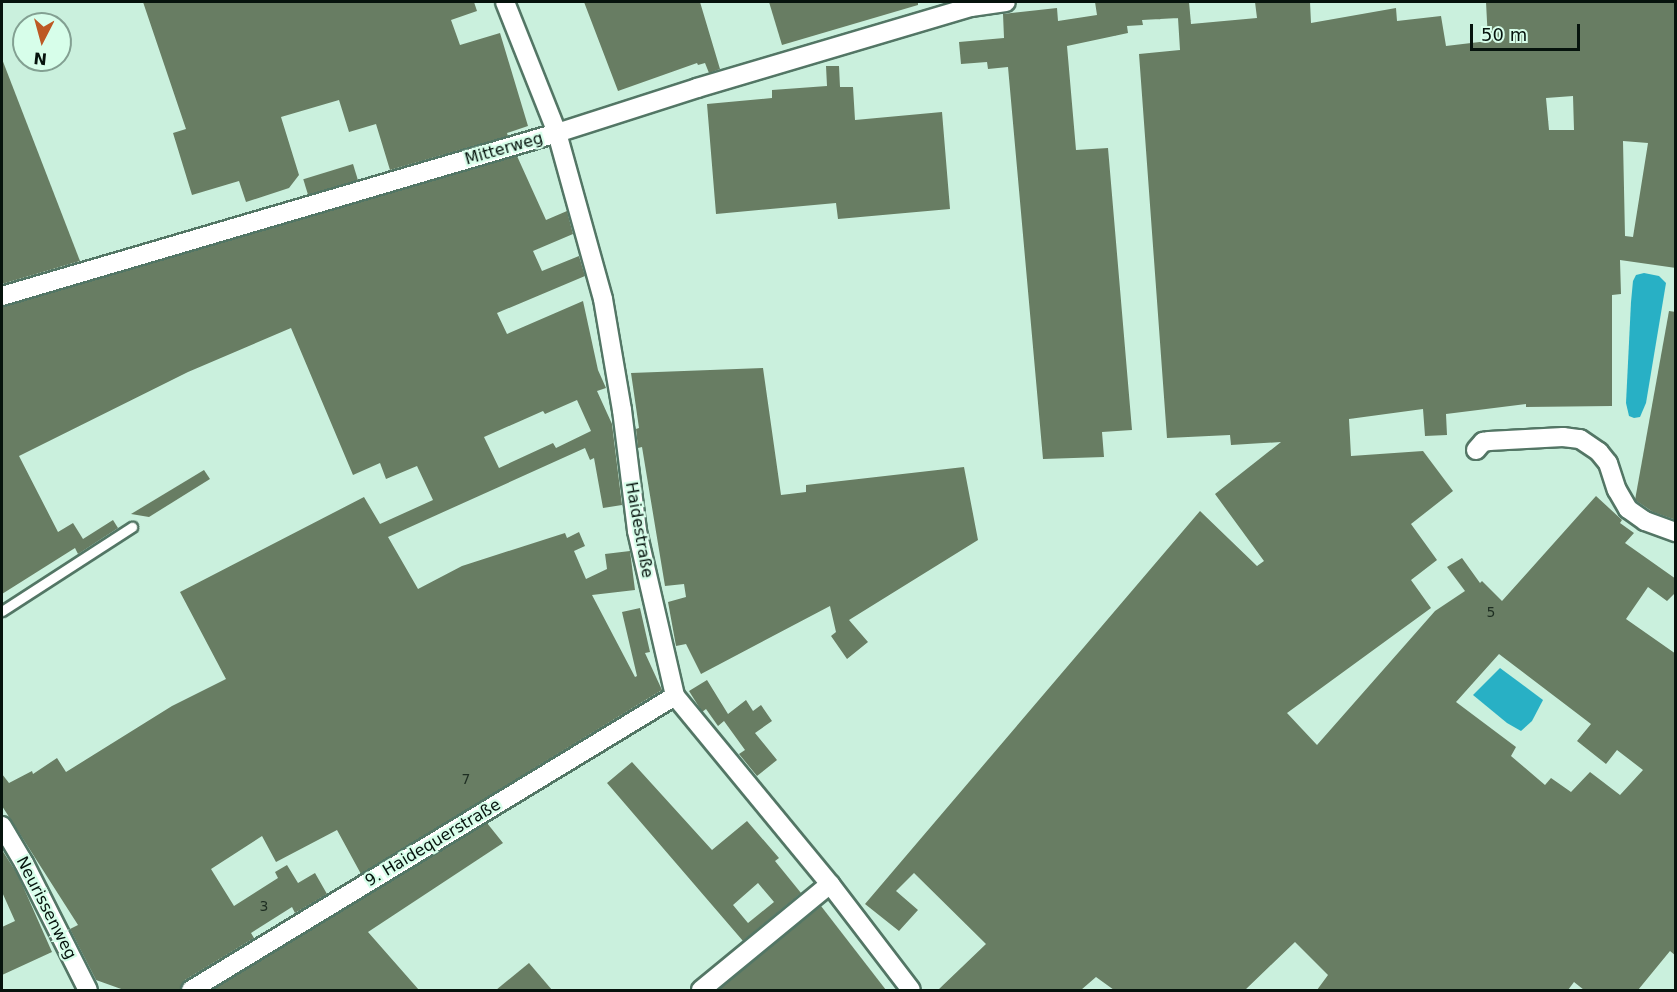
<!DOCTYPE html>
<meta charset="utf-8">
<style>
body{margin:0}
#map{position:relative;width:1677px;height:992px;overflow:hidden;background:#caf0dd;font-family:"DejaVu Sans",sans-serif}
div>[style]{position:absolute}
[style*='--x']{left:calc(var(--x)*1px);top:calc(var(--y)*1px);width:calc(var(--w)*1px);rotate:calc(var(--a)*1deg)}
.water>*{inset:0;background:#28b0c5}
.building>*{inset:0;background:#687d63;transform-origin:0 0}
.roads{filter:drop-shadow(2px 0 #537665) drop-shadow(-2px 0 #537665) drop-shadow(0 2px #537665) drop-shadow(0 -2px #537665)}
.service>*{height:9px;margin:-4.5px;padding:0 4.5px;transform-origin:4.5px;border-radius:4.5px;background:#fff}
.minor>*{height:18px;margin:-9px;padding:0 9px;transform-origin:9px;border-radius:9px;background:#fff}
span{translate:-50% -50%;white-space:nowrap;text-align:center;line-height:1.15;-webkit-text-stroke:4.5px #d7feea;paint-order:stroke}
.number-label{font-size:14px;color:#1e2e22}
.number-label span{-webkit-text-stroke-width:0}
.street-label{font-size:16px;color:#06130d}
.frame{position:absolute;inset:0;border:3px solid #06130d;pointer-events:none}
.north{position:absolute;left:12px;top:12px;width:60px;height:60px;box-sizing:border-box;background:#d7feea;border:2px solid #83a092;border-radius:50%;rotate:186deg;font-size:16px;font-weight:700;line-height:24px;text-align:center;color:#06130d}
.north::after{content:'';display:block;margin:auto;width:21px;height:27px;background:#bd5924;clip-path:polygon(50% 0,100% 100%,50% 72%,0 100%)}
.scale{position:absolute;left:1470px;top:24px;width:110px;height:27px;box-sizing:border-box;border:3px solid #06130d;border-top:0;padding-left:8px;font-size:18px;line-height:21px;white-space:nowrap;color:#06130d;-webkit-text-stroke:4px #d7feea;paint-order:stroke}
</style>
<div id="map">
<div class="water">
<i style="clip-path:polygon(1644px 273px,1659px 276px,1666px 283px,1646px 403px,1640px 417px,1634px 418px,1629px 416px,1626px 403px,1631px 302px,1633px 281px,1636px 275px)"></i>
<i style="clip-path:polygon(1500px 668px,1543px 700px,1532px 721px,1521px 731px,1507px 723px,1473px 695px)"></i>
</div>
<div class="building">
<i style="clip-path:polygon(143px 2px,474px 2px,477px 11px,451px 20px,460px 45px,500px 33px,528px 126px,507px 133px,508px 136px,390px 170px,376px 124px,349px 132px,339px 100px,281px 117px,299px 175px,289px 188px,246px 202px,239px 181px,192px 195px,173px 133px,186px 129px)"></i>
<i style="clip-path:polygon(584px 2px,700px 2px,720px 69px,709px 73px,705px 63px,698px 65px,697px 63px,618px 91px)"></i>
<i style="clip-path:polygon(769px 2px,918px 2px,918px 5px,782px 45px)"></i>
<i style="clip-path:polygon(evenodd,1095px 2px,1189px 2px,1191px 24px,1257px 18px,1255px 2px,1310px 2px,1311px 23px,1396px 8px,1397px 21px,1441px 16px,1446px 46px,1488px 41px,1486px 2px,1676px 2px,1676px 268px,1620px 260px,1621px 294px,1612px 295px,1612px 406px,1526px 407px,1526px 404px,1446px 414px,1447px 435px,1425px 436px,1423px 409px,1349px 419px,1351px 456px,1423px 451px,1453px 491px,1411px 524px,1437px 560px,1411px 580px,1431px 608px,1287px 713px,1317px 745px,1435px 611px,1465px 591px,1447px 567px,1462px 558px,1480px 583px,1482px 581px,1502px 601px,1596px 496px,1622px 520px,1620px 523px,1634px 533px,1625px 543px,1676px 579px,1676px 592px,1667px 601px,1648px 587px,1626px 619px,1676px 654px,1676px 956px,1670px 951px,1638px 990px,1584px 990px,1574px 982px,1568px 990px,1317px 990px,1328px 975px,1295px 942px,1245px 990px,1114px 990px,1096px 977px,1081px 990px,938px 990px,986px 944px,914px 873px,896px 891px,918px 910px,899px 931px,865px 904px,1200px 511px,1257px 566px,1264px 561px,1215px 494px,1281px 442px,1231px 445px,1230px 435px,1167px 438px,1139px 54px,1180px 50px,1178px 18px,1142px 20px,1143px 25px,1127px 26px,1128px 33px,1067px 46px,1076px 150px,1108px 148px,1132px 430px,1102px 432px,1104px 457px,1043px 459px,1008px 67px,988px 69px,987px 62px,961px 64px,959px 42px,1004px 38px,1003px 14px,1057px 8px,1058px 21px,1097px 15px,1095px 2px,1573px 96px,1574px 130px,1549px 130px,1546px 98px,1573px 96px,1095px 2px,1623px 141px,1648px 143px,1633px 237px,1625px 236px,1623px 141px,1095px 2px,1499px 654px,1591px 724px,1577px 741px,1606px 764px,1617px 750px,1643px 770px,1620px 795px,1590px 772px,1571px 792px,1551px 778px,1545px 785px,1511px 756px,1516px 747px,1456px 702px,1499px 654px)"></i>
<i style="clip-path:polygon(2px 59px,80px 261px,2px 284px)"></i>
<i style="clip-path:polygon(826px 66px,839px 66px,840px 87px,853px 87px,855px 120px,942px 112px,950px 209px,838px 219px,836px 203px,716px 214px,707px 104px,772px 98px,772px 90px,827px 86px)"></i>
<i style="clip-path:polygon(evenodd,517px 156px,546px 220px,567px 211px,573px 234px,533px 251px,542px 271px,579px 256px,585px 276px,497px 313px,507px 334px,583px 301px,598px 370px,606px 388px,597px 391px,612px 424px,622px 505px,603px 508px,594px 458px,590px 460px,585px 448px,388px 537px,418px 589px,462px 566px,565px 533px,567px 538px,579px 532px,585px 546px,574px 551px,586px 579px,607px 569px,605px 554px,630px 551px,635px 590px,592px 595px,635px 677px,637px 676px,622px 612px,640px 608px,650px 652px,645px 653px,662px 690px,361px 874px,337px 830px,276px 862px,262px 836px,211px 869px,234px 906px,278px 878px,275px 872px,287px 865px,298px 883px,315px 873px,327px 894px,295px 913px,292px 907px,251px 933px,254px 938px,185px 980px,180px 990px,124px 990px,96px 980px,70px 929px,78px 925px,2px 806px,2px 774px,9px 783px,32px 771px,33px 774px,57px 758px,66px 772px,172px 706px,226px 679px,180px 592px,364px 497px,380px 524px,433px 500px,417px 466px,386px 479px,380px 463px,353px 475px,291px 328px,188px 372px,19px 456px,58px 532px,73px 523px,83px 539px,113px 520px,118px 528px,78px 554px,75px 548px,2px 594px,2px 307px,517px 156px,577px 400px,591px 431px,556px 448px,553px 443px,499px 468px,484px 437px,543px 411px,545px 414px,577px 400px)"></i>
<i style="left:353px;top:164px;width:17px;height:52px;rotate:73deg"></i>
<i style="clip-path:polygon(1669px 311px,1676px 312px,1676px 520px,1653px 512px,1635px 500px)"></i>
<i style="clip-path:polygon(763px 368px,781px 495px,806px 492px,806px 485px,964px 467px,978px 540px,849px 620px,868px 642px,847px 659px,831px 636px,836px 632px,830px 606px,701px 674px,686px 644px,676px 646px,668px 602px,686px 597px,684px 584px,665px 586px,642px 447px,638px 448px,636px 429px,639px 428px,631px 373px)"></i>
<i style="clip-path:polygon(204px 470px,210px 479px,149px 517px,131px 514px)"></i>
<i style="clip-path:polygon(707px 680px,728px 714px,746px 700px,753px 711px,761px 705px,772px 721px,755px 733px,777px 760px,757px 776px,739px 754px,745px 750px,724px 721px,718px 726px,706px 709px,702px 712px,699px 707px,689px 691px)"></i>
<i style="clip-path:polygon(evenodd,632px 762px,712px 850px,747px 821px,779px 858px,775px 861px,801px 893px,743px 941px,607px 783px,632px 762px,758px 883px,774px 902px,748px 923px,733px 905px,758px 883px)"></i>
<i style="clip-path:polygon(487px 823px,503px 843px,368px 932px,419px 990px,212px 990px)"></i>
<i style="clip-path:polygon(2px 850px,18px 875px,52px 952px,2px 975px,2px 927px,15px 921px,2px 892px)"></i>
<i style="clip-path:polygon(821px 906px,886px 990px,718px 990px)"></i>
<i style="clip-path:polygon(529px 963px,552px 990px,496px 990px)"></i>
</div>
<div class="roads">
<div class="service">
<i style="--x:2;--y:611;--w:155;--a:-32.9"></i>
</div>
<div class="minor">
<i style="--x:505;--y:2;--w:141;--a:68.3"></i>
<i style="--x:557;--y:133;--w:172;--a:74.5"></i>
<i style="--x:603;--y:299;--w:113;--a:80.3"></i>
<i style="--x:622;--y:410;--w:122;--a:82.9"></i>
<i style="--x:637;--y:531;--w:169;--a:77"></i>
<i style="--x:675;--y:696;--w:244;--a:50.5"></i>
<i style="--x:830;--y:884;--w:133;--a:52.6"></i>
<i style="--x:2;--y:296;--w:578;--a:-16.37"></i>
<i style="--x:557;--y:133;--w:147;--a:-17.8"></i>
<i style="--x:697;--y:88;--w:286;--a:-16.5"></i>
<i style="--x:971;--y:7;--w:35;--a:-8"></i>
<i style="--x:1476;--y:450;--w:11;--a:-49"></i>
<i style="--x:1483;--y:442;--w:6;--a:-9"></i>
<i style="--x:1489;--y:441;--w:74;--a:-3.1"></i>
<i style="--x:1563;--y:437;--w:17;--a:7"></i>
<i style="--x:1580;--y:439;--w:23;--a:34"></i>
<i style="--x:1599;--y:452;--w:14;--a:51"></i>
<i style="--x:1608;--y:463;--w:28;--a:72"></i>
<i style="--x:1617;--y:490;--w:22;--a:60"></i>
<i style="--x:1628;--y:509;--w:21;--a:35"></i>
<i style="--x:1645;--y:521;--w:33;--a:20"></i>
<i style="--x:2;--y:826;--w:43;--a:59.3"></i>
<i style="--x:24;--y:863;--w:142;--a:63.3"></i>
<i style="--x:191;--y:990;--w:566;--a:-31.28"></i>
<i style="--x:701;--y:990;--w:167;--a:-39.4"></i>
</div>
</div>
<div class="number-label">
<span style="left:1491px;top:612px">5</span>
<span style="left:466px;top:779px">7</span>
<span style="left:264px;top:906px">3</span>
</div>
<div class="street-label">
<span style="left:504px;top:149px;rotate:-16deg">Mitterweg</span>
<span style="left:639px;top:530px;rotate:80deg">Haidestraße</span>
<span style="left:433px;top:843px;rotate:-31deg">9. Haidequerstraße</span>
<span style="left:46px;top:908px;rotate:63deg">Neurissenweg</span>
</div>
<div class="frame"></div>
<div class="north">N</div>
<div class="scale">50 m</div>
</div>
